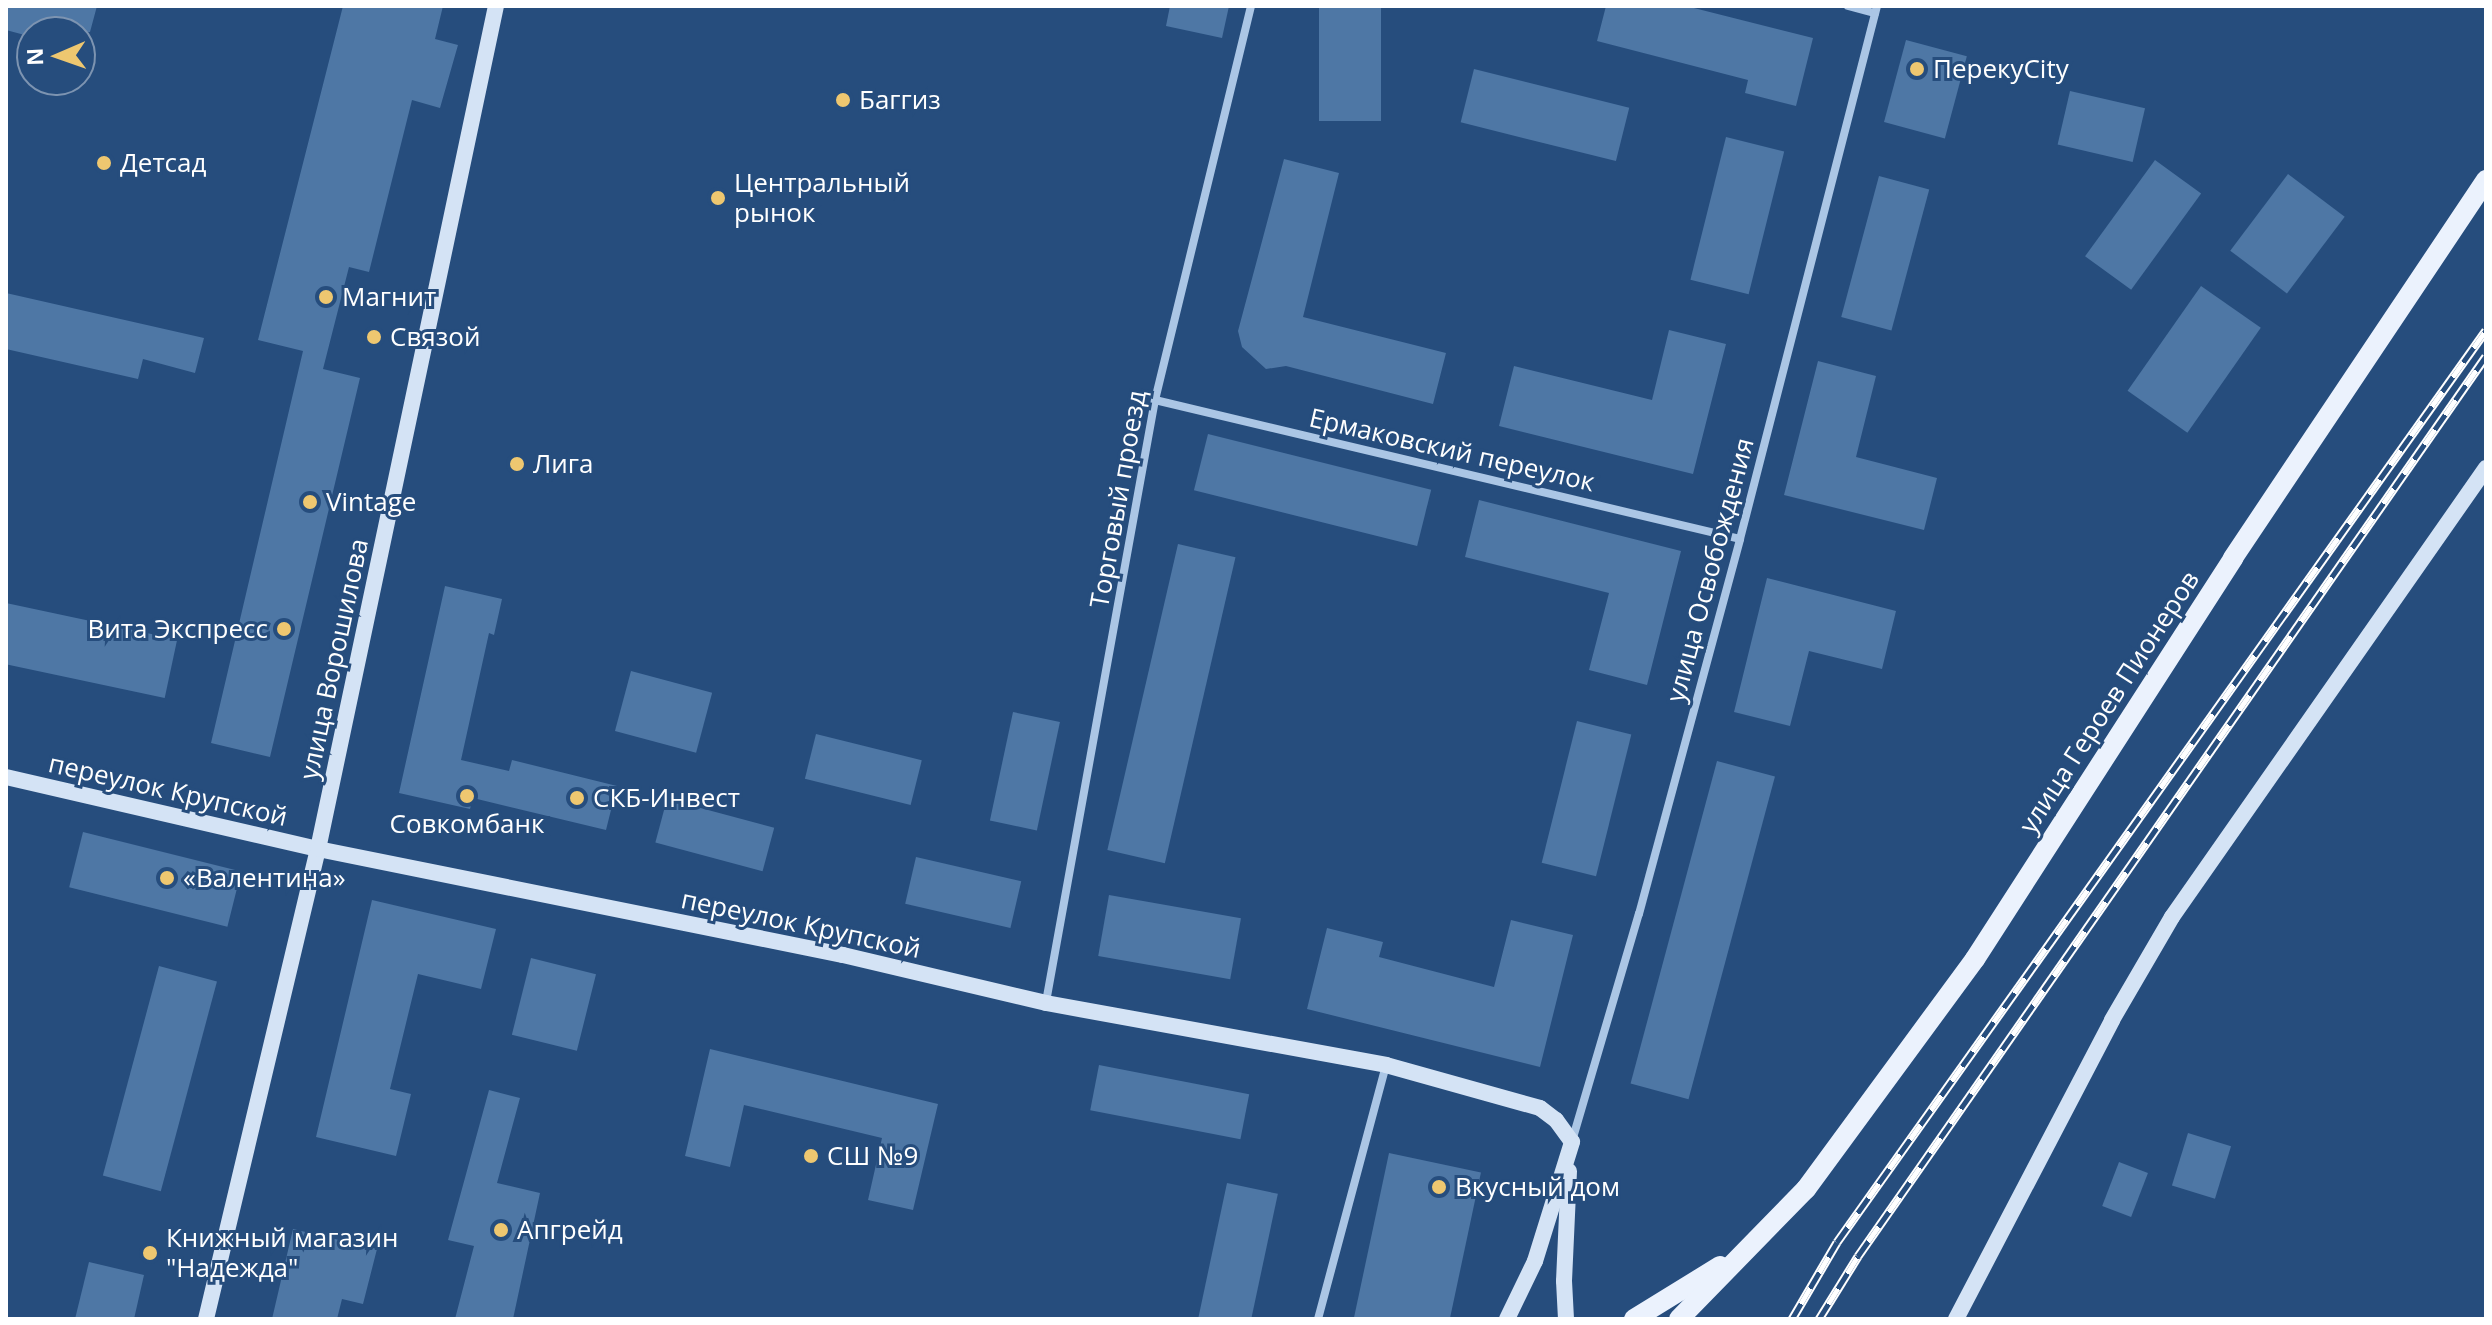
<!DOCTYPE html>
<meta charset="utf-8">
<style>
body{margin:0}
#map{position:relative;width:2492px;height:1325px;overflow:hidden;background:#264d7d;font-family:"Open Sans",sans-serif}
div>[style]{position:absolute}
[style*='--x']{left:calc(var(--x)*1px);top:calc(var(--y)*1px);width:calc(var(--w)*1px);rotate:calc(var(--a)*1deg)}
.building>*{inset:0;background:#4e77a5;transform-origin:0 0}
.street>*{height:8px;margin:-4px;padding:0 4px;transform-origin:4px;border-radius:4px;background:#abc6e5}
.secondary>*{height:16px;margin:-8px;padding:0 8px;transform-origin:8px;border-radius:8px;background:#d4e3f5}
.primary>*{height:20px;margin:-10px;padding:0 10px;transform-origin:10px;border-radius:10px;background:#ebf2fd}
.rail>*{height:9px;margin-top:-4.5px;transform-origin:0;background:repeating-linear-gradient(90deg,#264d7d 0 18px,#fff 0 36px);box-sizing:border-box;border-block:2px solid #fff}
.dots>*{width:22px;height:22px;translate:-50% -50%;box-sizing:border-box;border:4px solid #264d7d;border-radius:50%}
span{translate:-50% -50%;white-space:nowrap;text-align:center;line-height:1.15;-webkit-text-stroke:6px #264d7d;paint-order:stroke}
.poi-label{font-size:26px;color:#fff}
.left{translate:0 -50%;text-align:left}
.right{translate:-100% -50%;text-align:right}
.street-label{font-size:26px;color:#fff}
.frame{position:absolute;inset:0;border:8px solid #fff;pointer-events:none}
.north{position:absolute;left:16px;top:16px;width:80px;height:80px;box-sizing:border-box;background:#264d7d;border:2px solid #7d94b1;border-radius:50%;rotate:268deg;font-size:22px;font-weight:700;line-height:32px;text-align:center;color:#fff}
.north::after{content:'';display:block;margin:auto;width:28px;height:36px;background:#eec770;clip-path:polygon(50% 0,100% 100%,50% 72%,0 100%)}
</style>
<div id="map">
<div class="building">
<i style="clip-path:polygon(6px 6px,97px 6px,90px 32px,32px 32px,32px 37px,6px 30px)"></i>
<i style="clip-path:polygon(343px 6px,443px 6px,435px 39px,458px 45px,440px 108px,412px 100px,369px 272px,349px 267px,323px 369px,360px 378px,270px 757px,211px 743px,303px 351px,258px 340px)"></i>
<i style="clip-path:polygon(1170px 6px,1229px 6px,1222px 38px,1166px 26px)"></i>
<i style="left:1319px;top:6px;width:62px;height:115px"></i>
<i style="clip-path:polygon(1606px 6px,1686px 6px,1813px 38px,1796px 106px,1745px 93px,1748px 80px,1597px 41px)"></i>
<i style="left:1906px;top:40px;width:63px;height:85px;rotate:15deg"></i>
<i style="left:1474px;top:69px;width:160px;height:55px;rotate:14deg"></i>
<i style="left:2070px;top:91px;width:77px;height:55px;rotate:13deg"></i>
<i style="left:1726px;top:137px;width:60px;height:147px;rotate:14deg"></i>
<i style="clip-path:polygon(1284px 159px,1339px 173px,1303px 317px,1446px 353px,1433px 404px,1286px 366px,1266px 369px,1242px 347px,1238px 331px)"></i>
<i style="left:2155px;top:160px;width:57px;height:119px;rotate:36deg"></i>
<i style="left:2288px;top:174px;width:71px;height:96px;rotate:37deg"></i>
<i style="left:1879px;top:176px;width:52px;height:146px;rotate:15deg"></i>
<i style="left:2201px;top:286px;width:73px;height:128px;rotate:35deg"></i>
<i style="clip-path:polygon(6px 293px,204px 338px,195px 373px,143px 359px,138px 379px,6px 349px)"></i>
<i style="clip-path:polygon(1669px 330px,1726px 344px,1693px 474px,1499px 426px,1514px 366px,1652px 400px)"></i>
<i style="clip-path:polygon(1818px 361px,1876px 376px,1856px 457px,1937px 478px,1924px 530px,1784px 495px)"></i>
<i style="left:1208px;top:434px;width:230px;height:58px;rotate:14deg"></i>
<i style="clip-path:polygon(1479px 500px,1681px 551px,1647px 685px,1589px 670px,1609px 593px,1465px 557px)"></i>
<i style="left:1178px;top:544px;width:59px;height:314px;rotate:13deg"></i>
<i style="clip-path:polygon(1767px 578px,1896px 611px,1882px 669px,1809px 651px,1790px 726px,1734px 712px)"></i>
<i style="clip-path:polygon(445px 586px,502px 599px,494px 635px,489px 633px,461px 760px,509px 771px,512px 760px,617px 786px,606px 830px,473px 798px,470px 809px,399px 793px)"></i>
<i style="left:6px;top:603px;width:175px;height:60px;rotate:12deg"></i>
<i style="left:631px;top:671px;width:84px;height:62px;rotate:15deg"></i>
<i style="left:1013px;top:712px;width:48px;height:111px;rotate:12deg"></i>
<i style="left:1577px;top:721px;width:56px;height:146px;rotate:14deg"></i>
<i style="left:816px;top:734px;width:109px;height:46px;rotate:14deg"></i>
<i style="left:1717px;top:761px;width:60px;height:334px;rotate:15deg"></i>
<i style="left:667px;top:799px;width:111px;height:45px;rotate:15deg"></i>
<i style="left:83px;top:832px;width:163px;height:57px;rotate:14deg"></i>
<i style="left:916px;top:857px;width:108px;height:48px;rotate:13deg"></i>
<i style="left:1109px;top:895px;width:134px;height:62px;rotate:10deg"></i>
<i style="clip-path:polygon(372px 900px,496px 929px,481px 989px,418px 974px,390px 1089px,411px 1094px,396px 1156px,316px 1137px)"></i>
<i style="clip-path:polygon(1511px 920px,1573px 935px,1540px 1067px,1307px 1009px,1327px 928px,1383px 942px,1379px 957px,1494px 987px)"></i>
<i style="left:531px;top:958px;width:67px;height:79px;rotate:14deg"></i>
<i style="left:159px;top:966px;width:60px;height:217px;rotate:15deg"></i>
<i style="clip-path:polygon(710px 1049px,938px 1104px,913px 1210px,868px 1200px,882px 1138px,744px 1105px,730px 1167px,685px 1156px)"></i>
<i style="left:1099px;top:1065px;width:153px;height:46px;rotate:11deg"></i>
<i style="clip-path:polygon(489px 1090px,520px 1098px,497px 1183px,540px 1193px,513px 1319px,455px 1319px,474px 1246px,448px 1240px)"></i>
<i style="left:2188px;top:1133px;width:45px;height:55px;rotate:17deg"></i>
<i style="left:1389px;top:1153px;width:94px;height:170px;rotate:12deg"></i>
<i style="left:2119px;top:1162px;width:31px;height:47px;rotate:21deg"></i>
<i style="left:1227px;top:1183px;width:52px;height:139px;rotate:12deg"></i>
<i style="clip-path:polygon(293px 1229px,377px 1249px,363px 1304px,342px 1299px,337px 1319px,272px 1319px)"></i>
<i style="clip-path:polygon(89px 1262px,144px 1275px,134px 1319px,75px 1319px)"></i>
</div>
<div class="street">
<i style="--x:1848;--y:6;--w:28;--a:15"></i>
<i style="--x:1155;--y:400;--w:601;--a:13.37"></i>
<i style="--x:1046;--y:1002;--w:612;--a:-79.74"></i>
<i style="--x:1155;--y:400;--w:406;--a:-76.3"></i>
<i style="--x:1572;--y:1141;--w:237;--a:-73.6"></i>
<i style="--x:1639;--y:914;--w:388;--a:-74.9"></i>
<i style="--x:1740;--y:539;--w:550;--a:-75.58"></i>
<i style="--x:1318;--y:1319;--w:263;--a:-75"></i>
</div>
<div class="secondary">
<i style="--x:6;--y:777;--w:320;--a:13"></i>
<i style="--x:318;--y:849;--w:536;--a:11.41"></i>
<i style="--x:843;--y:955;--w:209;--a:13.3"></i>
<i style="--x:1046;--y:1003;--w:346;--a:10.3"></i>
<i style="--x:1386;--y:1065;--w:160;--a:15.6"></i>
<i style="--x:1540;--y:1108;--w:20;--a:37"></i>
<i style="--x:1556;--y:1120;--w:27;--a:54"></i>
<i style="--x:206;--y:1319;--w:483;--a:-76.6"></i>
<i style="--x:318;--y:849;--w:862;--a:-78.08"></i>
<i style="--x:1507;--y:1319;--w:64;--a:-64.2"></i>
<i style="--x:1535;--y:1261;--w:125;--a:-72.7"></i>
<i style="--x:1566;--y:1319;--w:38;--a:-93"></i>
<i style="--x:1564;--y:1281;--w:110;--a:-87.4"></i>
<i style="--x:1956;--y:1319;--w:337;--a:-62.4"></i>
<i style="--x:2112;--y:1020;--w:119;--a:-59.8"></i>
<i style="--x:2172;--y:917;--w:548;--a:-55.03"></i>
</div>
<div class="primary">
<i style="--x:1634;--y:1319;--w:101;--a:-31.6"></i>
<i style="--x:1679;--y:1319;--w:182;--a:-45.7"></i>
<i style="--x:1806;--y:1189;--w:285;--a:-53.7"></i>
<i style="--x:1975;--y:959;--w:477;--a:-57.2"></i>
<i style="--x:2233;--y:558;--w:455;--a:-56.2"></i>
</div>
<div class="rail">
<i style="--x:1792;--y:1319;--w:89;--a:-59.7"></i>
<i style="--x:1837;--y:1242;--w:1119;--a:-54.56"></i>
<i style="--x:1819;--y:1319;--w:74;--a:-58.2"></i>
<i style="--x:1858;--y:1256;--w:1097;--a:-55.09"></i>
</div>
<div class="dots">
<i style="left:1917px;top:69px;background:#eec770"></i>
<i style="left:843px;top:100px;background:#eec770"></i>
<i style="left:104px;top:163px;background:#eec770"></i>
<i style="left:718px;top:198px;background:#eec770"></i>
<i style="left:326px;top:297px;background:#eec770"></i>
<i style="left:374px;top:337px;background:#eec770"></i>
<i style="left:517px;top:464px;background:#eec770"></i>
<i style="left:310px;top:502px;background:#eec770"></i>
<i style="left:284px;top:629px;background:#eec770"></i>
<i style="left:467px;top:796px;background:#eec770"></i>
<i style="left:577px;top:798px;background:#eec770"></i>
<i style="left:167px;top:878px;background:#eec770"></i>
<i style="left:811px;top:1156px;background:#eec770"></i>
<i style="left:1439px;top:1187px;background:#eec770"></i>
<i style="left:501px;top:1230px;background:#eec770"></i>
<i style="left:150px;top:1253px;background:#eec770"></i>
</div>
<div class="poi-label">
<span class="left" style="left:1933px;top:69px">ПерекуCity</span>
<span class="left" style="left:859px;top:100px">Баггиз</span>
<span class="left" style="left:120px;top:163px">Детсад</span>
<span class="left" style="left:734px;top:198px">Центральный<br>рынок</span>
<span class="left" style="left:342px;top:297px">Магнит</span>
<span class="left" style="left:390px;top:337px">Связой</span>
<span class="left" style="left:533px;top:464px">Лига</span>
<span class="left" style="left:326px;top:502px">Vintage</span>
<span class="right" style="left:268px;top:629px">Вита Экспресс</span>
<span class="left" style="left:593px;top:798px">СКБ-Инвест</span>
<span style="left:467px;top:824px">Совкомбанк</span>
<span class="left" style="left:183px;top:878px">«Валентина»</span>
<span class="left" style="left:827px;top:1156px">СШ №9</span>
<span class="left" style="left:1455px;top:1187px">Вкусный дом</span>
<span class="left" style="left:517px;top:1230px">Апгрейд</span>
<span class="left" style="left:166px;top:1253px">Книжный магазин<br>"Надежда"</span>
</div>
<div class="street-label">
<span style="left:1452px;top:450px;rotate:13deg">Ермаковский переулок</span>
<span style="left:1118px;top:499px;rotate:-80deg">Торговый проезд</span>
<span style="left:1710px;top:570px;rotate:-75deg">улица Освобождения</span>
<span style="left:334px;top:659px;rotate:-78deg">улица Ворошилова</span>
<span style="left:2109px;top:702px;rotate:-57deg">улица Героев Пионеров</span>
<span style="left:168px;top:790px;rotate:13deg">переулок Крупской</span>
<span style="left:801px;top:924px;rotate:12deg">переулок Крупской</span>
</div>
<div class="frame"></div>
<div class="north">N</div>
</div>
